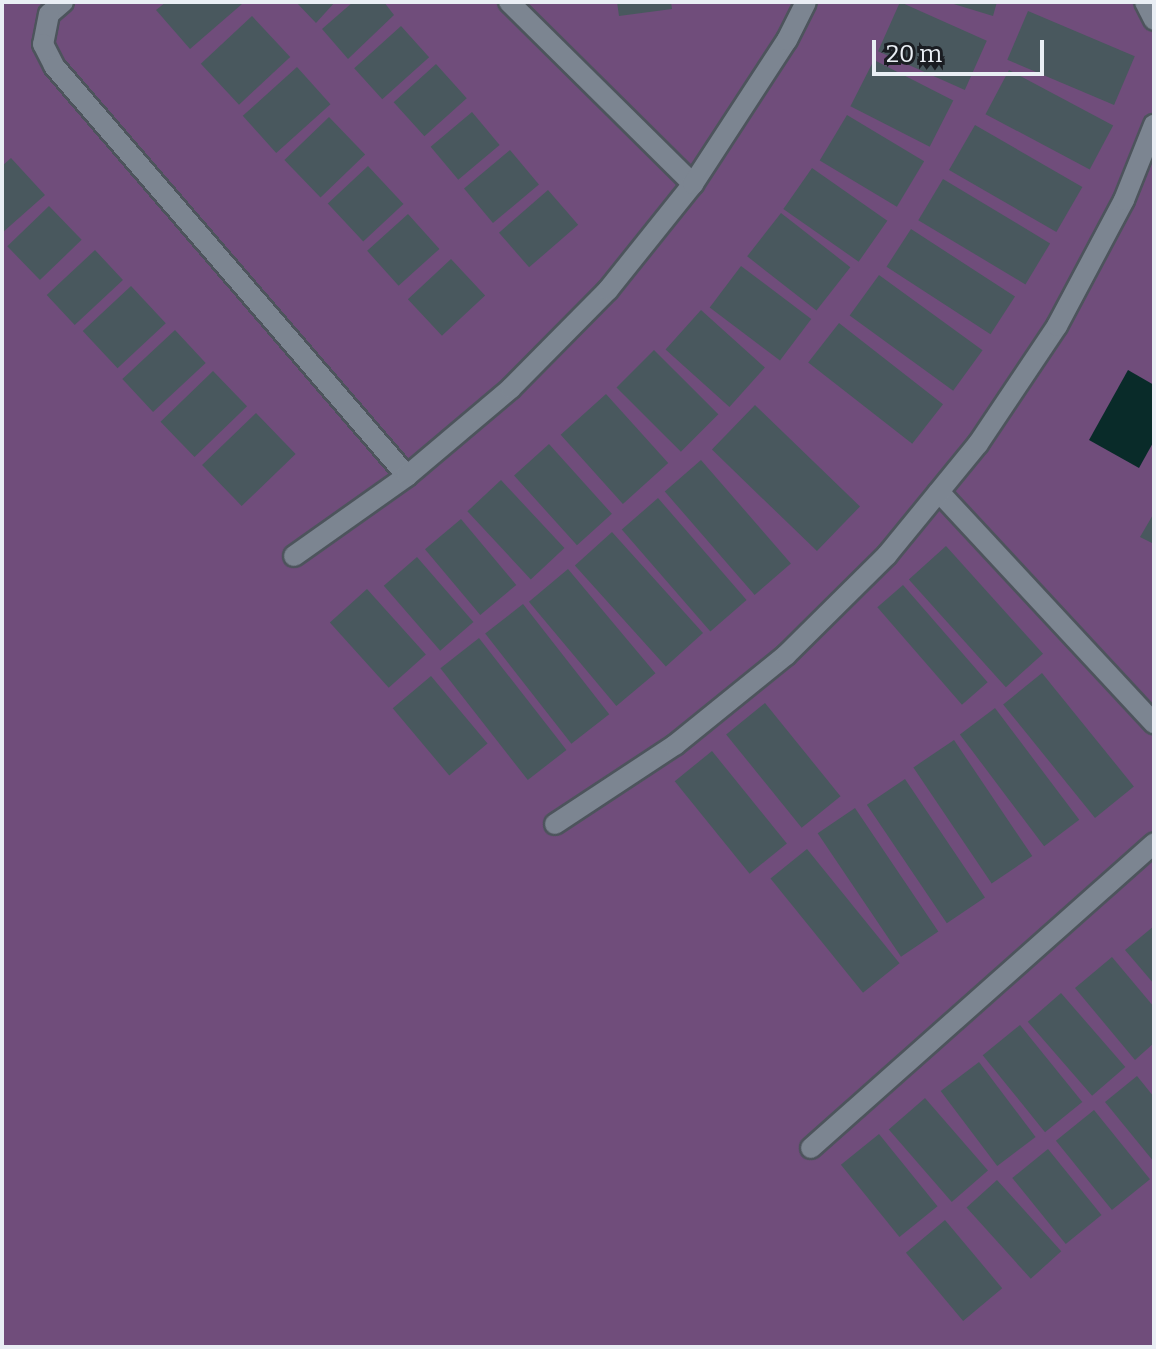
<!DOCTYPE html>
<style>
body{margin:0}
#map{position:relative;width:1156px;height:1349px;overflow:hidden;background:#2e3640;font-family:Bitter,serif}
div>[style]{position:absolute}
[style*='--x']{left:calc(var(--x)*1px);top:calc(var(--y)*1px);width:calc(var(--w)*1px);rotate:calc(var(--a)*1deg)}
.green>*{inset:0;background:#704d7b;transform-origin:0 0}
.water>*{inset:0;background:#092b29}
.building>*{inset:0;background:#49585e;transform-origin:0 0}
.roads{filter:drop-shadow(2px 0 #4d545c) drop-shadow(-2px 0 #4d545c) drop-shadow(0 2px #4d545c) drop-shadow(0 -2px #4d545c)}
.minor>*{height:20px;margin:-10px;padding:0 10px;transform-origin:10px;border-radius:10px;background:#7c8591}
span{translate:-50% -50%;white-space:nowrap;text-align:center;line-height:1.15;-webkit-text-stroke:6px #1a1d22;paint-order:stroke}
.frame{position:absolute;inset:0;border:4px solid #e9eef4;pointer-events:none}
.scale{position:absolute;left:872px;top:40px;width:172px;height:36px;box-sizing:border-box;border:4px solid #e9eef4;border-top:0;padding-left:10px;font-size:24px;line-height:28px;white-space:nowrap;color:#e9eef4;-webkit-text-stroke:6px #1a1d22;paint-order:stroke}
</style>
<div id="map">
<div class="green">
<i style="left:2px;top:2px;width:1152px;height:1345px"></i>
</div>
<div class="water">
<i style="clip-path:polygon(1128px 370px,1154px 385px,1154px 441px,1139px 468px,1089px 440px)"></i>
</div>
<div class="building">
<i style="clip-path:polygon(166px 2px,240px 2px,242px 4px,190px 49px,156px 10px)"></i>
<i style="clip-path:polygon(296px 2px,335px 2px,316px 23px)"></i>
<i style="clip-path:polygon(353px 2px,384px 2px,394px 15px,348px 59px,322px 29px)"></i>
<i style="clip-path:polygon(617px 2px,671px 2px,672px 9px,619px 16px)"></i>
<i style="left:900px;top:2px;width:95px;height:54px;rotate:24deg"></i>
<i style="clip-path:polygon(947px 2px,997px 2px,993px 16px)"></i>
<i style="left:1028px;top:11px;width:116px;height:53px;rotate:23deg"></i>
<i style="left:252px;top:16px;width:56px;height:70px;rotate:47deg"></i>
<i style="left:401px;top:26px;width:42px;height:63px;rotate:48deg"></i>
<i style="left:874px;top:60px;width:89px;height:52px;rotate:27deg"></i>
<i style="left:436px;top:64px;width:46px;height:57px;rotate:48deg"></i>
<i style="left:297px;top:67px;width:50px;height:73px;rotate:48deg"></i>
<i style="left:1009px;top:70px;width:118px;height:50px;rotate:28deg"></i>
<i style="left:472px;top:112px;width:43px;height:54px;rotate:50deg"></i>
<i style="left:847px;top:115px;width:90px;height:53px;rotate:31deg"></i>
<i style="left:329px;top:117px;width:52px;height:62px;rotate:46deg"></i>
<i style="left:975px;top:125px;width:124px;height:52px;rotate:30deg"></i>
<i style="left:510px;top:150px;width:45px;height:60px;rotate:50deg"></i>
<i style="clip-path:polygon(11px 158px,45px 195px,2px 233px,2px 166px)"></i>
<i style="left:368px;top:166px;width:52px;height:55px;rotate:47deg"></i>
<i style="left:812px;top:168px;width:92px;height:50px;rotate:35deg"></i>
<i style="left:943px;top:179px;width:125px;height:48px;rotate:31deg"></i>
<i style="left:548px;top:190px;width:46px;height:65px;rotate:49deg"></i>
<i style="left:49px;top:206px;width:47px;height:58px;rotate:46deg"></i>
<i style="left:781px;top:213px;width:88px;height:55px;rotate:38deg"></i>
<i style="left:408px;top:214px;width:47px;height:55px;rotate:48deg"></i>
<i style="left:911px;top:229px;width:124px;height:45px;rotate:33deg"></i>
<i style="left:95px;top:250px;width:41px;height:66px;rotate:47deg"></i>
<i style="left:451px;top:259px;width:50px;height:59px;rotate:47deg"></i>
<i style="left:741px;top:266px;width:88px;height:52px;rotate:37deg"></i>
<i style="left:879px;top:275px;width:128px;height:50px;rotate:36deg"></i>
<i style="left:131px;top:286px;width:51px;height:66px;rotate:47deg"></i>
<i style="left:701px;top:310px;width:86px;height:53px;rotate:42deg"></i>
<i style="left:839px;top:323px;width:132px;height:50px;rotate:38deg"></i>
<i style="left:175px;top:330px;width:45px;height:72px;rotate:47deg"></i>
<i style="left:654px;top:350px;width:91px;height:53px;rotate:45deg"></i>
<i style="left:213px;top:371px;width:49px;height:73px;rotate:46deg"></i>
<i style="left:606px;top:394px;width:93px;height:61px;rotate:48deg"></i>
<i style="left:755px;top:405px;width:146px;height:62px;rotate:44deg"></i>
<i style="left:256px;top:413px;width:57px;height:75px;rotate:46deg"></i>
<i style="left:549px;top:444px;width:94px;height:47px;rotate:48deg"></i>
<i style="left:701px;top:460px;width:137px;height:48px;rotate:49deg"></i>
<i style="left:501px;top:480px;width:93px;height:46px;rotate:47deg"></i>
<i style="left:658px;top:498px;width:135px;height:48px;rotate:49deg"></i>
<i style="clip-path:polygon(1154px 513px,1154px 544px,1140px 537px)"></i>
<i style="left:461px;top:519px;width:86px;height:47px;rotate:50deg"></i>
<i style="left:612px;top:532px;width:136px;height:50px;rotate:48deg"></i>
<i style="left:946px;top:546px;width:145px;height:50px;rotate:48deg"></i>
<i style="left:417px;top:557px;width:86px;height:44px;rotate:49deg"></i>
<i style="left:568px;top:569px;width:136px;height:51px;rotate:50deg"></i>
<i style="left:903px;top:585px;width:129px;height:34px;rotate:49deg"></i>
<i style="left:367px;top:589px;width:88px;height:50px;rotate:48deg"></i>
<i style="left:523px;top:604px;width:140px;height:48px;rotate:52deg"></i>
<i style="left:479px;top:638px;width:142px;height:49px;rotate:52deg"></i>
<i style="left:1042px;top:673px;width:146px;height:50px;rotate:51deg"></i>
<i style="left:431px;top:676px;width:88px;height:50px;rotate:50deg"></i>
<i style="left:765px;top:703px;width:120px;height:50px;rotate:51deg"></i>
<i style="left:995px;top:708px;width:140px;height:44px;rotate:53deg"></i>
<i style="left:954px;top:740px;width:140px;height:49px;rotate:56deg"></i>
<i style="left:712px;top:751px;width:119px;height:48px;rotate:51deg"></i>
<i style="left:905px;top:779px;width:143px;height:46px;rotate:56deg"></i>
<i style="left:855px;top:808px;width:149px;height:45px;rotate:56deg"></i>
<i style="left:807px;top:849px;width:147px;height:47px;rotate:51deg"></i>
<i style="clip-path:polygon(1154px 926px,1154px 984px,1125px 950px)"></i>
<i style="clip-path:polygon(1112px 957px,1154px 1007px,1154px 1043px,1135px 1060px,1075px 988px)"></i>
<i style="left:1061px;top:993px;width:98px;height:44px;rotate:49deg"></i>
<i style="left:1020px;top:1025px;width:99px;height:48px;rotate:51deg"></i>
<i style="left:979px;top:1062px;width:94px;height:48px;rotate:53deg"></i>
<i style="clip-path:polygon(1137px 1076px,1154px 1097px,1154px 1162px,1105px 1102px)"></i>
<i style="left:925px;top:1098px;width:96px;height:48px;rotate:49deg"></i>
<i style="left:1094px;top:1110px;width:89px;height:49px;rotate:51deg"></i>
<i style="left:879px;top:1134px;width:93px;height:49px;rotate:51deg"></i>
<i style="left:1048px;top:1149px;width:85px;height:46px;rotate:51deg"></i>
<i style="left:997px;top:1180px;width:96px;height:41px;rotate:48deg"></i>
<i style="left:945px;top:1220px;width:89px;height:51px;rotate:50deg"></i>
</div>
<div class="roads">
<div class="minor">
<i style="--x:63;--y:2;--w:18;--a:139"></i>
<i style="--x:49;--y:14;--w:31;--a:101"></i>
<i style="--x:43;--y:44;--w:25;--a:63"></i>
<i style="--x:54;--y:66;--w:541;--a:49.27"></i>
<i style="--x:509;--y:2;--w:259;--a:44.7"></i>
<i style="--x:1145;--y:2;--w:20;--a:63"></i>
<i style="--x:939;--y:492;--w:316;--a:47.1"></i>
<i style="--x:294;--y:556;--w:138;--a:-35.3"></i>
<i style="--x:407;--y:476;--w:136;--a:-40.2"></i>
<i style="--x:511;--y:388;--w:138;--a:-45.3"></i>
<i style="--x:608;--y:290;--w:136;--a:-51.3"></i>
<i style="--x:693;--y:184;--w:172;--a:-56.9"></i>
<i style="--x:787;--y:40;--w:42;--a:-63.4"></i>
<i style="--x:555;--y:824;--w:144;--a:-33.4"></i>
<i style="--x:675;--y:745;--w:143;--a:-39"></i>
<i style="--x:786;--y:655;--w:142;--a:-44.7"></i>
<i style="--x:887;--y:555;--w:144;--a:-50.7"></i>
<i style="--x:978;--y:444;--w:142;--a:-56.2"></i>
<i style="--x:1057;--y:326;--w:143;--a:-62"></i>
<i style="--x:1124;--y:200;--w:81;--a:-68.2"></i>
<i style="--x:811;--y:1148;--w:459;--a:-41.6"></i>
</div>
</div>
<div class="frame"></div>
<div class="scale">20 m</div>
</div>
